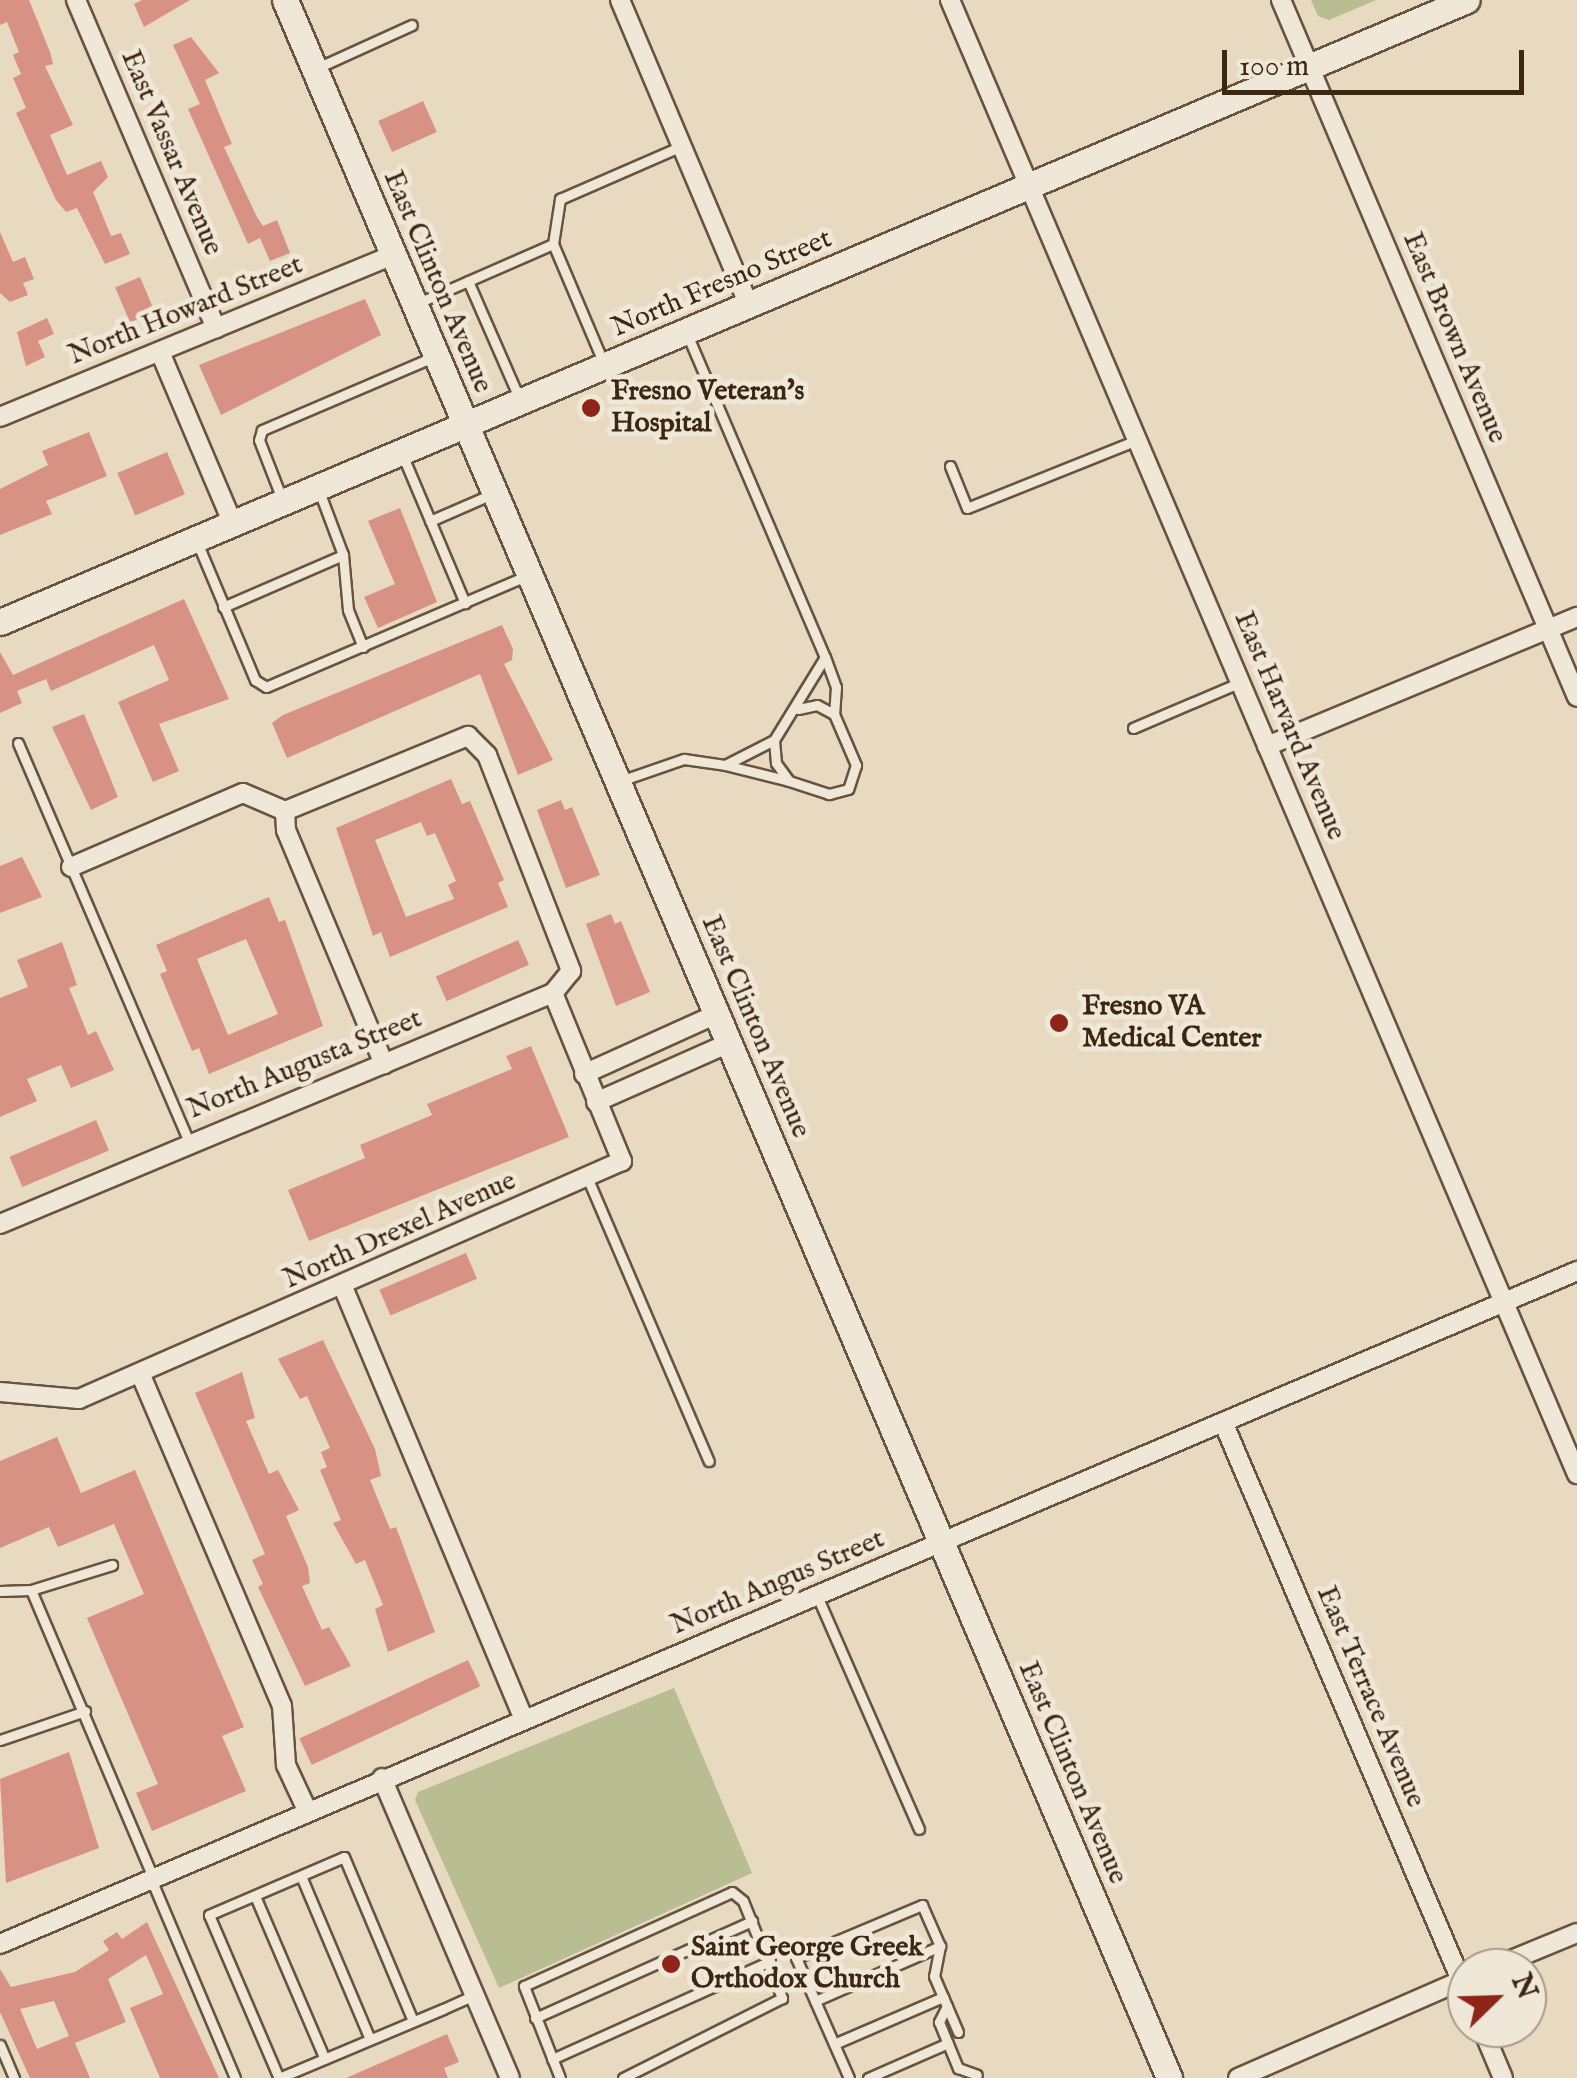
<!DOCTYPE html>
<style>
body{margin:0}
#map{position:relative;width:1577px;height:2078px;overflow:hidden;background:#e7dac1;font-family:"IM FELL English",serif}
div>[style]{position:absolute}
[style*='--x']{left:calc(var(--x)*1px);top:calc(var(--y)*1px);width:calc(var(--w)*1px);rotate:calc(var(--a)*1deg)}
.green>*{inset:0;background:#b8be91}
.building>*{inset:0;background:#d89284;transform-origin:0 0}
.roads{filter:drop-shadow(2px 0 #68533e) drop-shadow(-2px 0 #68533e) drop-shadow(0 2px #68533e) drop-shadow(0 -2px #68533e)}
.lane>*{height:9px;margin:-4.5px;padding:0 4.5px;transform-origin:4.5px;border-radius:4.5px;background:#efe7d7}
.street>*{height:18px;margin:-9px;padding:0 9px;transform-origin:9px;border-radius:9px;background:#efe7d7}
.secondary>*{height:25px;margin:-12.5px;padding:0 12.5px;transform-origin:12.5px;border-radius:12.5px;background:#efe7d7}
.dots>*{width:28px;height:28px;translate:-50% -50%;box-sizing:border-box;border:5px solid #efe7d7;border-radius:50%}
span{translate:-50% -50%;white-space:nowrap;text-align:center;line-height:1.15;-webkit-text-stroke:10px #efe7d7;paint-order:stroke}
.street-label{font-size:28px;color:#3d2612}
.poi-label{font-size:28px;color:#3d2612;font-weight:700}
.left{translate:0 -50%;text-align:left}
.north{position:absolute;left:1447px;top:1948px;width:100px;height:100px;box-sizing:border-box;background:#efe7d7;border:2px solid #a89a88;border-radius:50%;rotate:67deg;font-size:28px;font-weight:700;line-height:40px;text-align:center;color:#3d2612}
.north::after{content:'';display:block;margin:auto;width:35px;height:45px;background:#8f2418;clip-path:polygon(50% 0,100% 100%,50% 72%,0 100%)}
.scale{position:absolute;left:1222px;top:50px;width:302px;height:45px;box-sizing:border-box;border:5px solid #3d2612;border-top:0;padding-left:12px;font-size:30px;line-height:35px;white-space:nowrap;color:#3d2612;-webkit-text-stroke:8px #efe7d7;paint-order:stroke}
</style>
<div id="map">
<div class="green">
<i style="clip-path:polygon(1311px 0,1376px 0,1329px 20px,1318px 16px)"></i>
<i style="clip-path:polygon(674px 1688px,752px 1873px,499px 1988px,415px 1800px,418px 1792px)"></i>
</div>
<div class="building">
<i style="clip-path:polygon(0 0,29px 0,50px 52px,53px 64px,45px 66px,73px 125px,50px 135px,67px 175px,101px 161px,108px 177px,93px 192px,111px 236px,121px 233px,130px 254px,105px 264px,77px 208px,66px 212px,56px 200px,16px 113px,26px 108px,13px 78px,21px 74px,13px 55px,19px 52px,7px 22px,0 25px)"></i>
<i style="clip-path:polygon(142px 0,190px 0,144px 27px,134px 4px)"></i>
<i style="clip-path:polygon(191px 37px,219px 73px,205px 80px,232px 144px,224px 147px,257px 217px,263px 226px,277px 220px,290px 253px,270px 261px,260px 238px,248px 244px,188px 109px,200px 104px,173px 45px)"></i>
<i style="left:423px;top:101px;width:34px;height:49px;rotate:66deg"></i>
<i style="clip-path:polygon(0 232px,13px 262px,25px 257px,34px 279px,23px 283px,28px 295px,10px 302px,0 293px)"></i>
<i style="left:140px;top:277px;width:38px;height:27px;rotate:67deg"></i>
<i style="clip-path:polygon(365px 299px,381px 335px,221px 415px,199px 365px)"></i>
<i style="clip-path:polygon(47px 318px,54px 334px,38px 341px,45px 357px,26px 366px,17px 332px)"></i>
<i style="clip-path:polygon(89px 432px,107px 476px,46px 501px,52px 514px,0 535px,0 489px,48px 465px,42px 451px)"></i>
<i style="left:167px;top:452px;width:46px;height:54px;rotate:67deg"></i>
<i style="clip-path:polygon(400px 508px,437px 602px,378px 628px,364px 597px,395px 584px,368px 521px)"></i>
<i style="clip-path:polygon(184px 599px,229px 699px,159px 724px,179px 771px,153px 782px,118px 702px,169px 680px,154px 645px,51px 691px,46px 679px,17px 691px,22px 703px,0 713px,0 652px,13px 675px)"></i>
<i style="clip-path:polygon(502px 625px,513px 649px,512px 660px,504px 664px,553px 760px,518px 775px,480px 674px,287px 758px,272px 723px,283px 715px)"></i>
<i style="clip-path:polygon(84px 714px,118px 797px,91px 810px,52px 727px)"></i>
<i style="clip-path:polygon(evenodd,451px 779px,462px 804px,470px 801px,504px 880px,498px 883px,508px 907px,390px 957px,381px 932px,373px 936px,336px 828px,451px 779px,421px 822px,427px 836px,435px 833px,456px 881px,448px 885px,454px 899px,406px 917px,375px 840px,421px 822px)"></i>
<i style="clip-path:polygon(561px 800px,565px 810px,572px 807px,600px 875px,566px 888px,537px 810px)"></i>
<i style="clip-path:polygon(22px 857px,42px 897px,0 913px,0 866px)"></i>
<i style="clip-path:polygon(evenodd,269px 897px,279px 922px,285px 920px,323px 1026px,209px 1074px,199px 1048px,192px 1051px,160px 974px,167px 971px,156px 945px,269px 897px,246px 939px,278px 1014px,228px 1035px,197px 959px,246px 939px)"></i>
<i style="clip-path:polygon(611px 914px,615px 924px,621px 921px,650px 992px,616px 1006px,586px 924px)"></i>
<i style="left:518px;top:940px;width:27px;height:90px;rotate:66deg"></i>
<i style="clip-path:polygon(62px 942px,77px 985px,69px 988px,88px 1035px,96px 1031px,114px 1070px,71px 1088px,61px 1065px,27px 1079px,37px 1101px,0 1117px,0 998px,28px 987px,17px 960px)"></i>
<i style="clip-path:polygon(531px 1046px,569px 1137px,309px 1241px,288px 1190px,365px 1158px,360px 1145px,432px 1115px,427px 1104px,512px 1069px,506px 1056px)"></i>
<i style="left:96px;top:1120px;width:33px;height:94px;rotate:67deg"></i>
<i style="left:466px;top:1253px;width:28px;height:94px;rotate:67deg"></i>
<i style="clip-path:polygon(323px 1340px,375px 1449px,381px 1476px,370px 1480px,390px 1529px,396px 1527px,435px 1632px,388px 1652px,375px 1609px,383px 1605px,365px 1560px,356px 1564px,333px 1523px,341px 1520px,320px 1470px,327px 1467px,321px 1452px,330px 1448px,307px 1396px,300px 1399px,278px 1359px)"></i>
<i style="clip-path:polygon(242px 1372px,255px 1418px,246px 1421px,269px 1474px,278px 1470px,299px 1510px,286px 1516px,308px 1567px,310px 1583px,302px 1586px,322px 1630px,329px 1627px,351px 1666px,305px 1686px,258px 1587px,263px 1584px,252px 1560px,265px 1554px,195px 1393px)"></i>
<i style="clip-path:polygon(57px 1437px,81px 1493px,135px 1470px,244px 1727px,222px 1736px,246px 1791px,152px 1831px,136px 1793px,158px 1784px,87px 1618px,144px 1594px,114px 1524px,58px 1547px,49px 1527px,0 1548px,0 1461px)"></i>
<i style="left:468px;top:1660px;width:29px;height:186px;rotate:65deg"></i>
<i style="clip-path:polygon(69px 1752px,99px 1848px,6px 1883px,0 1779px)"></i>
<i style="clip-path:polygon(evenodd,147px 1922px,219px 2078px,160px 2078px,130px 2008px,163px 1994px,146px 1955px,108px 1979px,126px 2022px,75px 2043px,90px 2078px,30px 2078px,0 2012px,0 1969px,11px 1987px,75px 1972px,109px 1950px,103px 1941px,117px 1932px,122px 1939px,147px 1922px,54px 2001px,69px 2036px,37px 2049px,20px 2009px,54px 2001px)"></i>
<i style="clip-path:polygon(447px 2034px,459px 2062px,444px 2068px,448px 2078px,346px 2078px)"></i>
</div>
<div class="roads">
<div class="lane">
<i style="--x:317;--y:68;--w:104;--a:-24.4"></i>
<i style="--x:468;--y:281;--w:128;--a:66.4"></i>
<i style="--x:418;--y:303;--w:147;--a:-23.6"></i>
<i style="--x:687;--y:334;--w:351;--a:66.9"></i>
<i style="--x:604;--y:364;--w:130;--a:-113"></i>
<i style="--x:553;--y:244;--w:46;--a:-81.2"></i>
<i style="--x:560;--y:199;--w:133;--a:-23.5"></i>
<i style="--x:402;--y:454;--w:162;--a:67.1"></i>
<i style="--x:950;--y:466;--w:45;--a:68"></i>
<i style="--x:967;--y:508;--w:183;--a:-21.8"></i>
<i style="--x:319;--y:491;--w:68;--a:69.4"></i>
<i style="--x:343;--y:555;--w:55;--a:84.8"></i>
<i style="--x:348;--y:610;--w:40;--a:68"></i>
<i style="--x:282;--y:499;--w:63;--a:-111.3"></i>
<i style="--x:259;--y:440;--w:10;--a:-73"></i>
<i style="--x:262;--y:430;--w:186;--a:-23.1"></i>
<i style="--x:430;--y:521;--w:68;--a:-23.5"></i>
<i style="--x:197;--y:542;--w:150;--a:67.2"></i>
<i style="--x:255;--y:680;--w:13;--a:32"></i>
<i style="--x:266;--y:687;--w:283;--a:-23.1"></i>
<i style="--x:223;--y:607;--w:131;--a:-23.4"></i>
<i style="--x:798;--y:709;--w:19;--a:-12"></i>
<i style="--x:817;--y:705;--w:19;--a:28"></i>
<i style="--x:834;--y:714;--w:56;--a:66.7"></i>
<i style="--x:856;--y:765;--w:25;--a:108"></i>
<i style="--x:848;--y:789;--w:20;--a:165"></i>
<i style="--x:829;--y:794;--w:42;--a:-162"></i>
<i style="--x:789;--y:781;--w:22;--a:-126"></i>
<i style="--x:776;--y:763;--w:23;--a:-95"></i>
<i style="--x:774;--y:740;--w:97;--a:-58.4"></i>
<i style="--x:825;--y:657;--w:32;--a:70"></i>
<i style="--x:836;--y:687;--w:27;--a:94"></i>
<i style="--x:1133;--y:728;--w:117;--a:-23.1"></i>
<i style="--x:774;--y:740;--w:55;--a:153"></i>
<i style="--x:725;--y:765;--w:66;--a:14"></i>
<i style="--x:18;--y:743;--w:434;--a:66.8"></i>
<i style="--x:620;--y:781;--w:68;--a:-19"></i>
<i style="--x:684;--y:759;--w:41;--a:8.3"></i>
<i style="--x:587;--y:1177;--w:309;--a:66.8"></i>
<i style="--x:31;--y:1590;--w:85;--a:-17.2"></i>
<i style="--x:0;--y:1591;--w:31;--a:-2"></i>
<i style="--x:31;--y:1590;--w:313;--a:67"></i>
<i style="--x:818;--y:1598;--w:252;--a:66.4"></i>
<i style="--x:0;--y:1740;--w:90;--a:-18.8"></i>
<i style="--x:301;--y:1876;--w:177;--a:67.1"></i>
<i style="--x:151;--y:1879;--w:216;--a:67.1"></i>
<i style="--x:255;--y:1896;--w:177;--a:66.8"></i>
<i style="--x:815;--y:2001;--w:137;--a:-23.7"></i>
<i style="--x:947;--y:2006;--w:18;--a:117"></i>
<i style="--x:939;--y:2022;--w:50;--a:67.6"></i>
<i style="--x:958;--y:2068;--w:20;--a:20"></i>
<i style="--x:535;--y:2018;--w:238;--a:-24.1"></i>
<i style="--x:413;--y:2021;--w:178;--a:-112.8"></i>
<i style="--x:344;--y:1857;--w:147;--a:156.8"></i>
<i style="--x:209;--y:1915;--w:177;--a:66.8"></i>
<i style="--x:279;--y:2078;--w:178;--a:-22.8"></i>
<i style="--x:443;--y:2009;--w:34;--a:-24"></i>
<i style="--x:834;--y:2044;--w:119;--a:-23.3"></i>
<i style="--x:0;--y:2045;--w:36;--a:67"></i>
<i style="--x:552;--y:2059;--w:239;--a:-24.2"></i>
<i style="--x:560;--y:2078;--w:99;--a:-111.4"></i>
<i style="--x:524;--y:1986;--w:228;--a:-24.3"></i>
<i style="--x:732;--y:1892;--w:14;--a:39"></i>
<i style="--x:743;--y:1901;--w:105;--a:68.1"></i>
<i style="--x:782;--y:1998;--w:178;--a:153.3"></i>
<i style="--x:849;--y:2078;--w:131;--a:-113.8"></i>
<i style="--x:796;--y:1958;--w:137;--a:-22.8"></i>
<i style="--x:922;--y:1905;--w:45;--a:66.3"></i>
<i style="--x:940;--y:1946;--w:31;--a:101"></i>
<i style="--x:934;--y:1976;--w:61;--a:66.8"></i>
<i style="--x:868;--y:2078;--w:87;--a:-23.6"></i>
</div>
<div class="street">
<i style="--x:76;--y:0;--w:357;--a:66.9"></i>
<i style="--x:620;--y:0;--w:331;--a:67.1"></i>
<i style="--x:950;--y:0;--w:1602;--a:66.96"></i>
<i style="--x:1281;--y:0;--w:757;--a:66.99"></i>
<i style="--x:160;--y:352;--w:187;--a:67"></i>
<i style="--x:0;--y:417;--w:425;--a:-22.4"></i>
<i style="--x:1267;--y:746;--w:336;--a:-22.6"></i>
<i style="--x:285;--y:811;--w:19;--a:87"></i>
<i style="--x:286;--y:830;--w:254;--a:67.3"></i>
<i style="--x:71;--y:867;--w:187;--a:-23.3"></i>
<i style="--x:243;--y:793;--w:46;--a:23.2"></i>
<i style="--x:285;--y:811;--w:198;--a:-22.3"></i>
<i style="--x:468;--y:736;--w:27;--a:45"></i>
<i style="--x:487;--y:755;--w:232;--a:68.7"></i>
<i style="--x:571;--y:971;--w:28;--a:129"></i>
<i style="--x:584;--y:1074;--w:146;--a:-24.3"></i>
<i style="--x:596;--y:1102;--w:145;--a:-23.9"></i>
<i style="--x:0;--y:1224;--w:599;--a:-22.67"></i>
<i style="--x:553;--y:993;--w:182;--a:67.7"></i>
<i style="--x:622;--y:1161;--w:593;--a:156.33"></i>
<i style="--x:79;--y:1399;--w:79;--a:-174.9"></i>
<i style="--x:343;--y:1287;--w:468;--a:67.3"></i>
<i style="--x:140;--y:1373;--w:362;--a:66.9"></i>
<i style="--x:282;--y:1706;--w:59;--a:86.1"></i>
<i style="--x:286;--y:1765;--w:50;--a:65"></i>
<i style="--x:1223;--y:1422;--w:622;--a:66.9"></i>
<i style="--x:382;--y:1778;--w:326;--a:66.9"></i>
<i style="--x:0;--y:1944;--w:1715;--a:-23.11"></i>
<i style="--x:1492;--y:1968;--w:92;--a:-22.4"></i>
<i style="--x:1482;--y:2028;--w:54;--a:67.2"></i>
<i style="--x:1238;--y:2078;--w:250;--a:-23.6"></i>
</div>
<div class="secondary">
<i style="--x:285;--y:0;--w:2258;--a:66.95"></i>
<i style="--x:0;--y:622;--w:1593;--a:-22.98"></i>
</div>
</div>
<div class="dots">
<i style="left:591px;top:408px;background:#8f2418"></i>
<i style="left:1059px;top:1023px;background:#8f2418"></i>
<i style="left:671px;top:1964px;background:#8f2418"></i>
</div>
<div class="street-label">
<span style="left:171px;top:153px;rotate:67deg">East Vassar Avenue</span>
<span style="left:437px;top:282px;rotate:67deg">East Clinton Avenue</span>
<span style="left:722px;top:284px;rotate:-23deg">North Fresno Street</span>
<span style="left:186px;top:311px;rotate:-22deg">North Howard Street</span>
<span style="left:1454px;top:338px;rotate:67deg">East Brown Avenue</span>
<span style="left:1289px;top:726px;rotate:67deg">East Harvard Avenue</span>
<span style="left:755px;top:1027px;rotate:67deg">East Clinton Avenue</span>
<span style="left:305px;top:1065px;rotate:-22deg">North Augusta Street</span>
<span style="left:400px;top:1231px;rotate:-24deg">North Drexel Avenue</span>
<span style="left:778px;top:1583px;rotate:-23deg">North Angus Street</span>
<span style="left:1370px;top:1697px;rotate:67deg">East Terrace Avenue</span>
<span style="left:1072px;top:1773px;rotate:67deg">East Clinton Avenue</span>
</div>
<div class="poi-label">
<span class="left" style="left:611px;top:408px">Fresno Veteran's<br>Hospital</span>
<span class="left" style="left:1082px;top:1023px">Fresno VA<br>Medical Center</span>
<span class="left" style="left:691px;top:1964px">Saint George Greek<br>Orthodox Church</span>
</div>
<div class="north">N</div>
<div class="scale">100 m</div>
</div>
